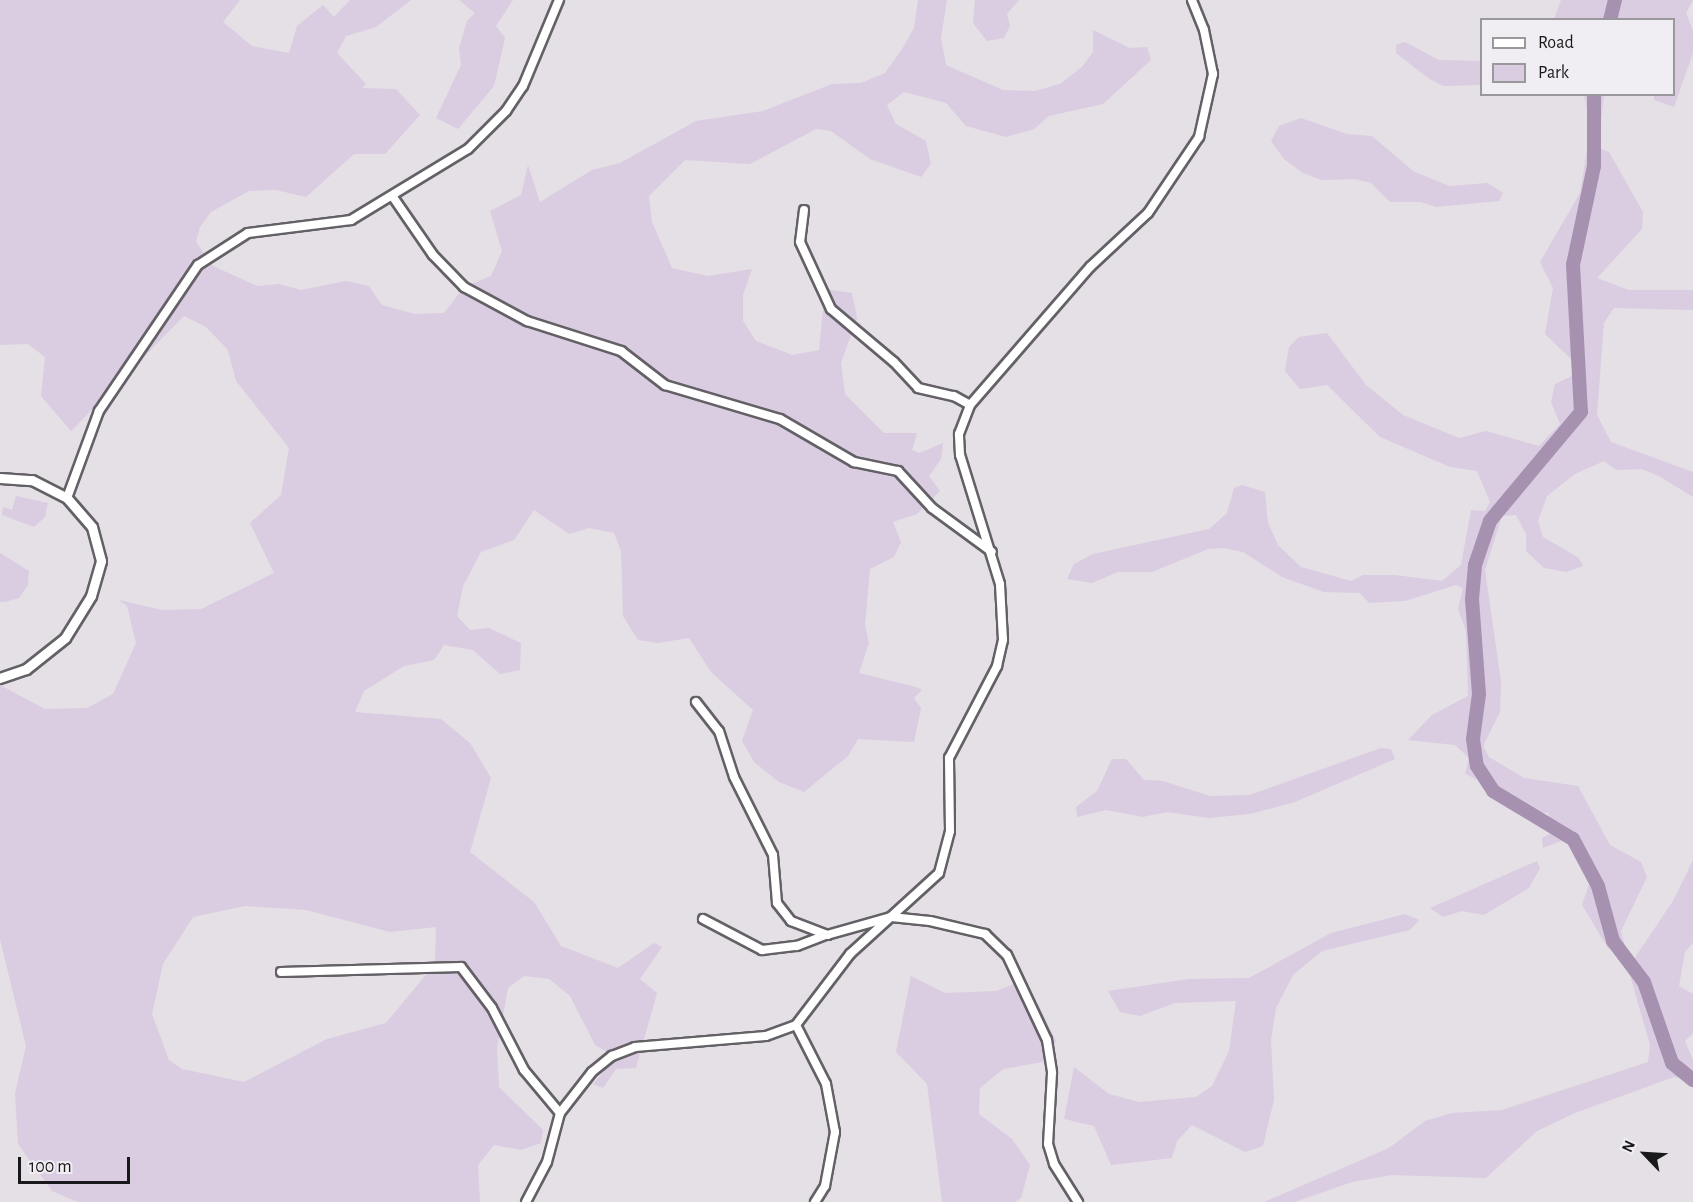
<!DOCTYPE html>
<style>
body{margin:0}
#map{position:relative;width:1693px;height:1202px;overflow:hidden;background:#e4e0e6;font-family:"Alegreya Sans",sans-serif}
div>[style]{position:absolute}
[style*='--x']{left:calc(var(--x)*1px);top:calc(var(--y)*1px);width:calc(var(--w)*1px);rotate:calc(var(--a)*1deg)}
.green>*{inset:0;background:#dacce1}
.river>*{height:14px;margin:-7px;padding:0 7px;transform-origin:7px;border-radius:7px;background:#a791b1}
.roads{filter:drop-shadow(2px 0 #646166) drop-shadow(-2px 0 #646166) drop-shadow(0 2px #646166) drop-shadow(0 -2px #646166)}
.minor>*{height:8px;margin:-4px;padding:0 4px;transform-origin:4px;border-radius:4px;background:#fff}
.tertiary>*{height:9px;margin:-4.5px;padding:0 4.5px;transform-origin:4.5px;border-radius:4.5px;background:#fff}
span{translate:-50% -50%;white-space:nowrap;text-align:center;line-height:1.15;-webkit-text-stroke:6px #f1eef3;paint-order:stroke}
.legend{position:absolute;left:1480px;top:18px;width:195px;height:78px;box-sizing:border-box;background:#f1eef3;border:2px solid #9b989c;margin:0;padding:8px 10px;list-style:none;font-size:18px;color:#19181a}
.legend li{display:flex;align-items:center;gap:12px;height:30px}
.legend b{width:30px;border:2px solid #9b989c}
.north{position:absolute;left:1615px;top:1124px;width:60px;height:60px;-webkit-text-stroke:4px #f1eef3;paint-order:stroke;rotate:295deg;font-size:16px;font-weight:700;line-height:24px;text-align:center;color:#19181a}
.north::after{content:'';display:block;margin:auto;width:21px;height:27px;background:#19181a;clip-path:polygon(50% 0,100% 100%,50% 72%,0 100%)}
.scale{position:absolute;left:18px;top:1157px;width:112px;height:27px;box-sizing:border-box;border:3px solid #19181a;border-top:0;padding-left:8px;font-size:18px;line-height:21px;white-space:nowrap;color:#19181a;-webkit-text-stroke:4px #f1eef3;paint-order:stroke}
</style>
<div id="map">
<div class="green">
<i style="clip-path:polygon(evenodd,0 0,240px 0,223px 22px,252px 46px,289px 53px,297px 26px,323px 5px,334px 17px,350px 0,411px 0,376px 27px,346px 36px,337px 53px,366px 84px,362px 88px,396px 89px,420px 115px,385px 154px,354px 154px,306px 197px,276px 190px,249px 191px,211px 212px,200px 227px,196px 242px,213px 266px,257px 286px,279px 284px,301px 290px,346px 281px,369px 286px,382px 305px,415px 314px,444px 313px,464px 287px,491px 276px,502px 251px,490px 211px,521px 195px,528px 165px,540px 202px,592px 170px,620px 163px,696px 121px,763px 111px,832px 84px,861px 83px,885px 73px,902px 49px,914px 28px,918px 0,947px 0,941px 38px,946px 65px,1003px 90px,1035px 91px,1060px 84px,1082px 67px,1093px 52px,1093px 30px,1130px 48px,1147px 47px,1151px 60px,1103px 104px,1049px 116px,1034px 129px,1006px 137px,966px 126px,946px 103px,904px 92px,887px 105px,896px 124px,926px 141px,931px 164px,921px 177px,870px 159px,831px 131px,816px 129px,750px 164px,685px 160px,649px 196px,652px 222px,672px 268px,708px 276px,752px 269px,743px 295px,743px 321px,756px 341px,792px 355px,819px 350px,825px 289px,852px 293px,857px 318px,841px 363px,845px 394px,884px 433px,917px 433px,912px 450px,919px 453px,943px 443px,941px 459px,929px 476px,940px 491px,917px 514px,893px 522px,901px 542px,894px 557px,870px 569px,865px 625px,869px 643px,859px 673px,916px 687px,922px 690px,914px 698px,921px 708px,914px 742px,858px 739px,848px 756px,804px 792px,779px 782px,754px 762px,742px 741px,753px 710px,711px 672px,689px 638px,658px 643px,638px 640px,623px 616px,621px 551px,614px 533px,589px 528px,569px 534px,534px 510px,514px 540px,481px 552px,463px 586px,457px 616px,470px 630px,489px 628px,521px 643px,520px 670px,500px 674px,473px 650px,444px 645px,434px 660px,404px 666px,364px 691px,355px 712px,441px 719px,470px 743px,491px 778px,470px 852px,534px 902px,561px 946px,618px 968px,654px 943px,662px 947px,640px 979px,657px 993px,636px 1068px,616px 1069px,603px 1088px,593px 1084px,622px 1050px,607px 1052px,595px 1045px,570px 996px,549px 979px,524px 976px,508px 988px,497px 1048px,499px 1087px,543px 1130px,541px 1143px,521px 1150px,494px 1145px,478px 1165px,480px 1202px,78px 1202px,52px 1191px,18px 1144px,15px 1093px,26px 1046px,0 939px,0 685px,45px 709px,87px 708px,113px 694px,136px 643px,127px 606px,119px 600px,162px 610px,201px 609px,274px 573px,250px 523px,281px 495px,289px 448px,236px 381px,228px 350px,206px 327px,184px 316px,71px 431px,41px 396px,45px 357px,28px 344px,0 345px,0 0,245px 906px,306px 910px,390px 932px,436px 927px,435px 964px,386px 1023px,327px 1039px,244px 1082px,182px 1069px,169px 1060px,152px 1014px,163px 964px,193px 917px,245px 906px)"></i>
<i style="clip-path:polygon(459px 0,513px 0,496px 26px,505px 38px,494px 86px,458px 129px,436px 118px,461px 65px,459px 48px,467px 21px,475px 13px)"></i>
<i style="clip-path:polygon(975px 0,1019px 0,1007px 14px,1010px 26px,1004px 38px,987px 41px,973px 23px)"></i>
<i style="clip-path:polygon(1561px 0,1693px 0,1686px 13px,1693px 31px,1693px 53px,1674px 107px,1654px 100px,1654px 95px,1674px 94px,1674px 20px,1554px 19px)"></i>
<i style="clip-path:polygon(1405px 42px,1439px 60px,1481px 61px,1481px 85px,1443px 86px,1428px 78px,1396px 53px,1396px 45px)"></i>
<i style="clip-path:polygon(1584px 95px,1604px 95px,1601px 122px,1591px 126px)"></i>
<i style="clip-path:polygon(1301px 118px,1347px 134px,1372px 136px,1413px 171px,1449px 186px,1488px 183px,1503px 193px,1499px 201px,1436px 207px,1421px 202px,1390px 202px,1371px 183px,1355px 179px,1322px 180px,1303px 173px,1284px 159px,1271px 141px,1279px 126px)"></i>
<i style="clip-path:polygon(1588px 144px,1609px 152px,1643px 212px,1642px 229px,1597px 278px,1629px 290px,1693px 290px,1693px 310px,1614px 308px,1604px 323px,1597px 415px,1611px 442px,1693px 472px,1693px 497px,1659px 476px,1641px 469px,1616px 470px,1604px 461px,1575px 474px,1547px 496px,1538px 521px,1543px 537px,1579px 558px,1583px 566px,1567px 572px,1544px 568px,1526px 551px,1526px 534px,1516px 515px,1502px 516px,1485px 570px,1501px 682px,1500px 712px,1483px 746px,1489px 757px,1524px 778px,1578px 786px,1610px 845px,1641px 862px,1647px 877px,1621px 931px,1627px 955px,1608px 948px,1582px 905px,1594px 870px,1569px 845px,1561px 841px,1543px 848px,1542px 838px,1557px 830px,1548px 813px,1526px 811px,1508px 793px,1465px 774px,1469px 758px,1455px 745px,1408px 740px,1432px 715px,1468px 696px,1466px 631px,1458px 609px,1463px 588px,1456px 585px,1405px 601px,1369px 603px,1360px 593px,1324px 592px,1282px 577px,1243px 552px,1224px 548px,1208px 549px,1152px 572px,1118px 572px,1092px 583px,1067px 579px,1074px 564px,1093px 554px,1209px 529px,1227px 513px,1234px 488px,1242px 485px,1265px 492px,1268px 523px,1278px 545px,1301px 567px,1351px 581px,1363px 575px,1395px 575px,1442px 581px,1461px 565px,1471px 510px,1485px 511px,1490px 502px,1477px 471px,1450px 467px,1380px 437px,1327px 385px,1300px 389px,1285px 371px,1289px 347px,1299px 337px,1327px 333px,1366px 385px,1403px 415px,1459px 438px,1486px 431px,1539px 446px,1560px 424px,1551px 402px,1555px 384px,1574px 375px,1577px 365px,1545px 334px,1553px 288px,1540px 262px,1580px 193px)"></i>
<i style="clip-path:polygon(16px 496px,48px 503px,45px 517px,34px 527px,2px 515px,3px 507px,12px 510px)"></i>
<i style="clip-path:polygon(0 553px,29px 571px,28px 585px,19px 598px,5px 602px,0 602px)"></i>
<i style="clip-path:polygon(1381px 748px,1391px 749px,1395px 759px,1295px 802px,1250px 814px,1209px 818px,1167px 812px,1143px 817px,1106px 810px,1077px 817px,1076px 807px,1097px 791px,1112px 759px,1126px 759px,1144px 780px,1163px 781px,1210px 796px,1250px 795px)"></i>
<i style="clip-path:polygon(1693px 860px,1693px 943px,1685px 952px,1679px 986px,1693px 994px,1693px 1033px,1685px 1041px,1693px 1060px,1693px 1080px,1674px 1077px,1575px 1113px,1537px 1131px,1486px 1178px,1392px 1175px,1352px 1182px,1295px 1202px,1264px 1202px,1389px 1148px,1425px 1121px,1452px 1113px,1502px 1110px,1648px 1062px,1650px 1045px,1628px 968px,1673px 901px)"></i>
<i style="clip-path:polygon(1537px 861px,1540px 868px,1529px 888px,1484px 915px,1462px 911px,1443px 917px,1430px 908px)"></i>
<i style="clip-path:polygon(1405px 914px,1419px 920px,1410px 930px,1322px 951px,1293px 975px,1276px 1008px,1271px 1040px,1274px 1100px,1263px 1146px,1245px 1152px,1192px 1125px,1177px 1141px,1172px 1158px,1111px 1165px,1094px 1126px,1064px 1119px,1074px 1067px,1109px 1094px,1139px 1102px,1196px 1097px,1212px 1086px,1229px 1051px,1236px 1001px,1175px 1003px,1140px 1016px,1120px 1012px,1108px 991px,1189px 979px,1249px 978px,1331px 933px)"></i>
<i style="clip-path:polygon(911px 976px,945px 993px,996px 991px,1019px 982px,1039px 1006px,1056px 1041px,1043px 1062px,1003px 1069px,980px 1088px,979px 1114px,1012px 1139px,1030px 1165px,1021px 1198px,1015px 1202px,942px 1202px,927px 1084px,896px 1052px)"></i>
</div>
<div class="river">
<i style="--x:1610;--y:20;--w:21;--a:-76"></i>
<i style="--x:1594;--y:94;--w:72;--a:90"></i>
<i style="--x:1594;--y:166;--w:101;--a:102"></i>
<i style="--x:1573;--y:265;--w:147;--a:86.9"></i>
<i style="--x:1581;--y:412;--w:142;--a:129.9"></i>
<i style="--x:1490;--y:521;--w:46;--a:108.8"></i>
<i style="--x:1475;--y:565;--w:34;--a:95"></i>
<i style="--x:1472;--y:599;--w:95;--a:85.8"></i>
<i style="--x:1479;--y:694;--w:45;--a:97.6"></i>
<i style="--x:1473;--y:739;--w:27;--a:82"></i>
<i style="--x:1477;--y:766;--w:30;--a:57"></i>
<i style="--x:1493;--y:791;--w:93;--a:31"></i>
<i style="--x:1573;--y:839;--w:53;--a:62"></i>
<i style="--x:1598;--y:886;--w:57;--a:74.7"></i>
<i style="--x:1613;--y:941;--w:51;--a:52.9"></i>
<i style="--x:1644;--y:982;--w:86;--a:70.9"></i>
<i style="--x:1672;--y:1063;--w:27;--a:39"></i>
</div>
<div class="roads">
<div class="minor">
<i style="--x:393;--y:197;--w:70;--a:55.4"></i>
<i style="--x:433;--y:255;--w:45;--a:45.9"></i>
<i style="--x:464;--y:287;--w:72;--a:28.4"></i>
<i style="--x:527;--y:321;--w:99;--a:17.7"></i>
<i style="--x:621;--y:351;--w:56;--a:37.7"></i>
<i style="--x:665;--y:385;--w:120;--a:16.5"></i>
<i style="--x:780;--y:419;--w:86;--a:30.2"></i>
<i style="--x:854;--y:462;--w:45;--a:11.6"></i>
<i style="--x:898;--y:471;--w:50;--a:47.4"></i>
<i style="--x:932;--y:508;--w:74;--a:36.3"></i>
<i style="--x:804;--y:210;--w:32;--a:97"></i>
<i style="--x:800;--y:242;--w:74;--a:65.2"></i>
<i style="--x:831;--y:309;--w:82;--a:40.1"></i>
<i style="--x:894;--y:362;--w:35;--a:47"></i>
<i style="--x:918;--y:388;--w:37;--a:13"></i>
<i style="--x:954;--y:396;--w:18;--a:29"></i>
<i style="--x:67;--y:498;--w:93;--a:-69.8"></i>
<i style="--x:99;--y:411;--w:176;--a:-55.9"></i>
<i style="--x:198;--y:265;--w:59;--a:-32.6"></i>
<i style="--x:248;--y:233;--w:104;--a:-7.2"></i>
<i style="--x:351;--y:220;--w:137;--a:-31.3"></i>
<i style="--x:468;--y:149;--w:54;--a:-45"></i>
<i style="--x:506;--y:111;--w:30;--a:-56"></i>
<i style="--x:523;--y:86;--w:93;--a:-67.3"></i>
<i style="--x:696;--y:702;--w:37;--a:52"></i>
<i style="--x:719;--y:731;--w:48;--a:71.9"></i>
<i style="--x:734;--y:777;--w:87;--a:63.4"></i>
<i style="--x:773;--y:855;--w:48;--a:85.2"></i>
<i style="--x:777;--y:903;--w:23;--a:52"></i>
<i style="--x:791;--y:921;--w:39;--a:21"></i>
<i style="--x:827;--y:935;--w:66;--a:-15.7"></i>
<i style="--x:891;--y:917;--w:39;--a:6"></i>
<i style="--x:930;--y:921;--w:57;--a:13.3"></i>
<i style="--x:985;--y:934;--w:30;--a:44"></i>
<i style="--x:1007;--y:955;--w:94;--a:64.8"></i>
<i style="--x:1047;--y:1040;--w:33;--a:81"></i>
<i style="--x:1052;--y:1073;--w:71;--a:93.2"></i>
<i style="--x:1048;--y:1144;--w:21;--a:73"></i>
<i style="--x:1054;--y:1164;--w:45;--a:57.7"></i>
<i style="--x:703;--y:919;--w:67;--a:27.7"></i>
<i style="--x:762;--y:950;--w:35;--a:-7"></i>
<i style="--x:797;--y:946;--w:31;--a:-21"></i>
<i style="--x:281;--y:972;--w:180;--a:-1.6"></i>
<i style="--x:461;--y:967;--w:51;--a:52.9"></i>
<i style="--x:492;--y:1008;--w:70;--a:62.7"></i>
<i style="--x:524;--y:1070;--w:56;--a:50.1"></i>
<i style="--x:796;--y:1025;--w:66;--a:63"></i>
<i style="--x:826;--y:1084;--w:49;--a:79.4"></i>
<i style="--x:835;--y:1132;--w:55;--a:100.5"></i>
<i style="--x:825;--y:1186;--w:19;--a:122"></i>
<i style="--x:526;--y:1202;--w:45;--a:-62.3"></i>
<i style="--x:547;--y:1162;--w:51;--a:-75.1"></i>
<i style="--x:560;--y:1113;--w:52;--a:-52"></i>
<i style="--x:592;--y:1072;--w:26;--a:-39"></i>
<i style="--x:612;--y:1056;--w:25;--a:-21"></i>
<i style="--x:635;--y:1047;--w:131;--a:-4.8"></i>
<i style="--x:766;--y:1036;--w:32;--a:-20"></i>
<i style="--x:796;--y:1025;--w:89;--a:-52.7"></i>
<i style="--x:850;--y:954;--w:120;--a:-42.3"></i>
<i style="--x:939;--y:873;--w:43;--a:-75.3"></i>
<i style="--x:950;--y:831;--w:73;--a:-90.8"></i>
<i style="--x:949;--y:758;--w:104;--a:-62.4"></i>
<i style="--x:997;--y:666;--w:27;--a:-77"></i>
<i style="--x:1003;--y:640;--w:56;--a:-93.1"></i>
<i style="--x:1000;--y:584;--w:135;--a:-107.2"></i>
<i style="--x:960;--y:455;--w:21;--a:-93"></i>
<i style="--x:959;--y:434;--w:31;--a:-69"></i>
<i style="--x:970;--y:405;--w:183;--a:-49"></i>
<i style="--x:1090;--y:267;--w:79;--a:-43"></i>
<i style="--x:1148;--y:213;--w:92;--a:-56.1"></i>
<i style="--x:1199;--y:137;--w:65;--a:-77.5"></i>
<i style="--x:1213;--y:74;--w:45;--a:-101.6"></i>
<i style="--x:1204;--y:30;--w:32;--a:-112"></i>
</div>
<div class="tertiary">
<i style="--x:0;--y:478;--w:32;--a:4"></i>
<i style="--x:32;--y:480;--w:39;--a:27"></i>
<i style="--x:67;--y:498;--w:38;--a:49"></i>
<i style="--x:92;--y:527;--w:35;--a:75"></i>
<i style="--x:101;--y:561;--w:36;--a:106"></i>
<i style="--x:91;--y:596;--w:49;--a:121.8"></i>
<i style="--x:65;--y:638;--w:50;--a:141.5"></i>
<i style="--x:26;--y:669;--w:28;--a:161"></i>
</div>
</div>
<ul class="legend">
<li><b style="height:8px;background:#fff"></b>Road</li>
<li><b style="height:16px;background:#dacce1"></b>Park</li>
</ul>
<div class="north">N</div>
<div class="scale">100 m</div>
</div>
